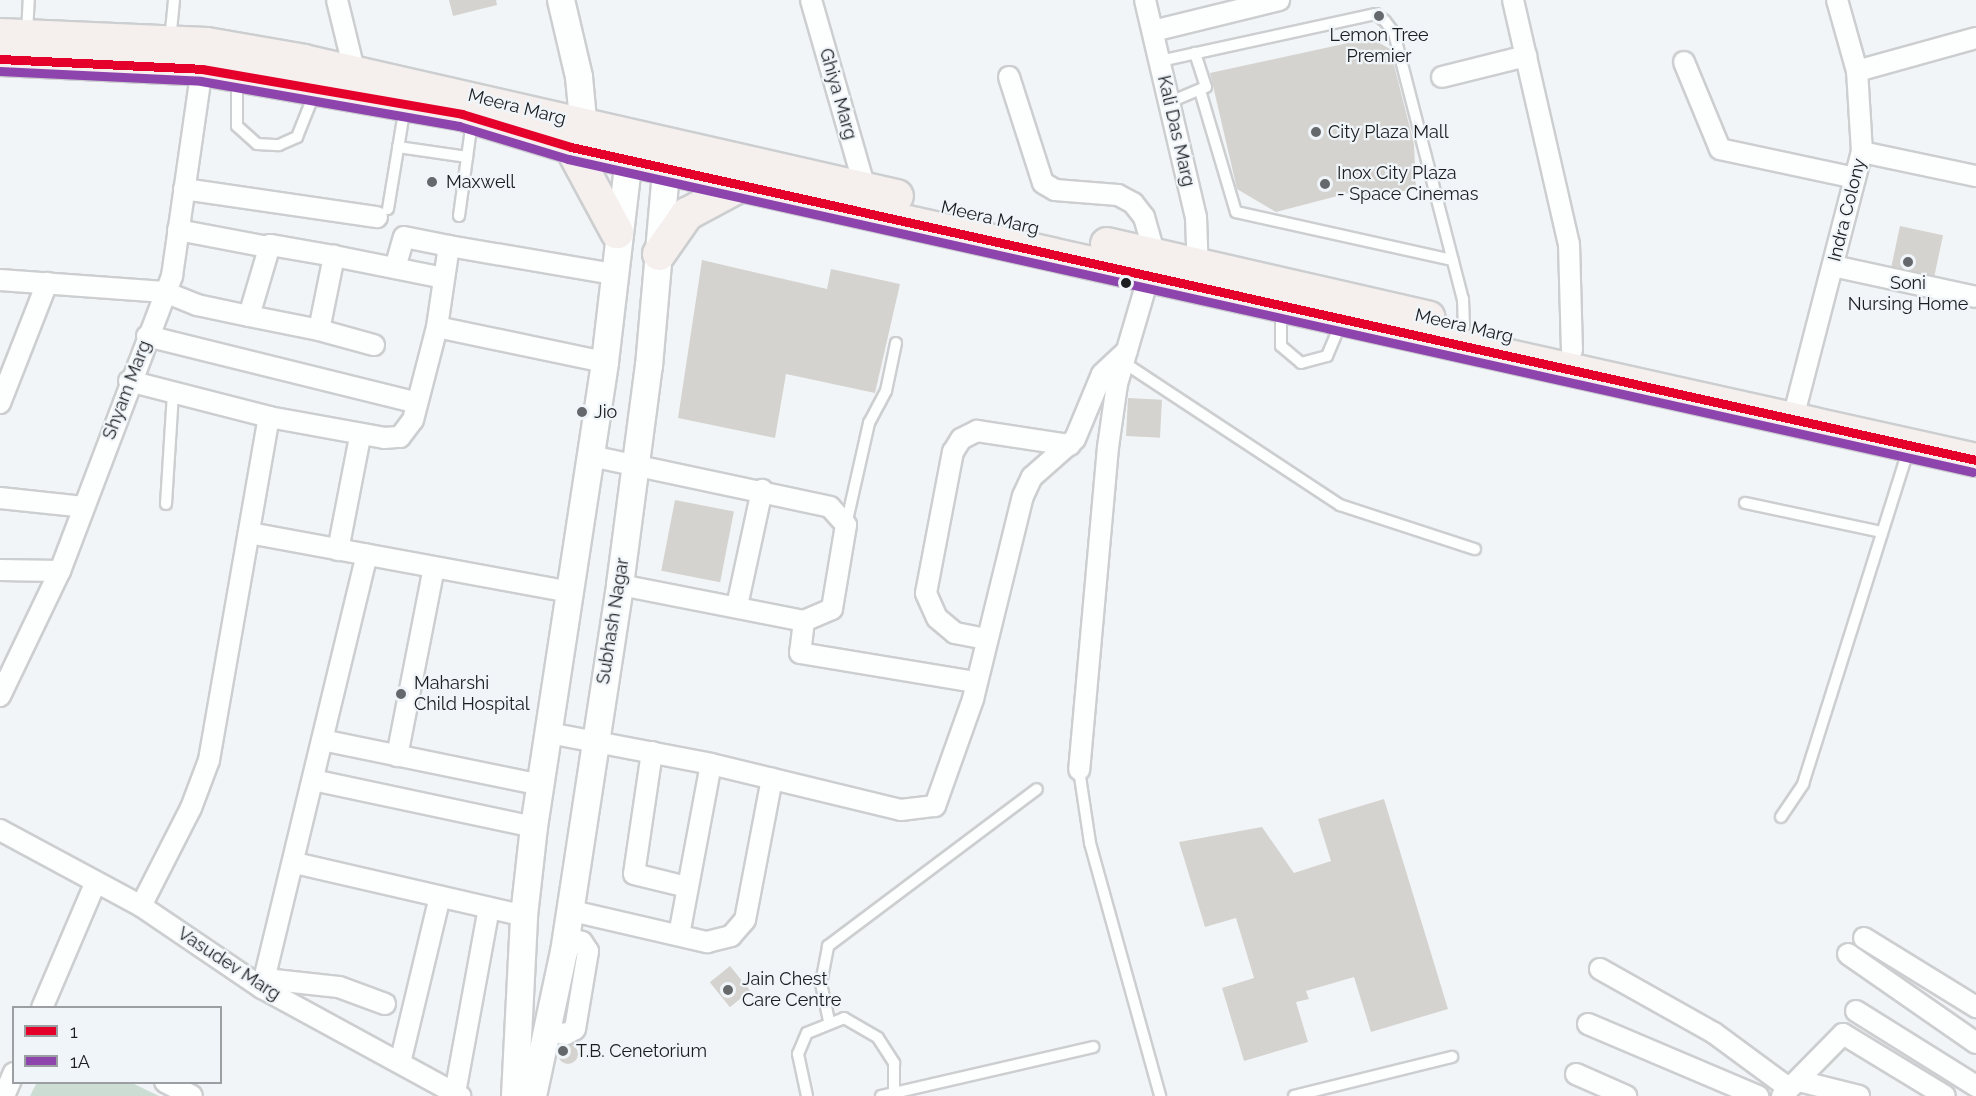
<!DOCTYPE html>
<style>
body{margin:0}
#map{position:relative;width:1976px;height:1096px;overflow:hidden;background:#f2f5f7;font-family:Raleway,sans-serif}
div>[style]{position:absolute}
[style*='--x']{left:calc(var(--x)*1px);top:calc(var(--y)*1px);width:calc(var(--w)*1px);rotate:calc(var(--a)*1deg)}
.green>*{inset:0;background:#ccddd4}
.building>*{inset:0;background:#d5d3cf;transform-origin:0 0}
.round{border-radius:50%}
.roads{filter:drop-shadow(2px 0 #ccced0) drop-shadow(-2px 0 #ccced0) drop-shadow(0 2px #ccced0) drop-shadow(0 -2px #ccced0)}
.service>*{height:10px;margin:-5px;padding:0 5px;transform-origin:5px;border-radius:5px;background:#fdfefe}
.minor>*{height:20px;margin:-10px;padding:0 10px;transform-origin:10px;border-radius:10px;background:#fdfefe}
.tertiary>*{height:26px;margin:-13px;padding:0 13px;transform-origin:13px;border-radius:13px;background:#fdfefe}
.primary>*{height:32px;margin:-16px;padding:0 16px;transform-origin:16px;border-radius:16px;background:#f5f0ee}
.bus-1>*{height:9px;margin:-4.5px;padding:0 4.5px;transform-origin:4.5px;border-radius:4.5px;background:#e4002b}
.bus-2>*{height:9px;margin:-4.5px;padding:0 4.5px;transform-origin:4.5px;border-radius:4.5px;background:#8e44ad}
.dots>*{width:16px;height:16px;translate:-50% -50%;box-sizing:border-box;border:3px solid #f0f5f9;border-radius:50%}
span{translate:-50% -50%;white-space:nowrap;text-align:center;line-height:1.15;-webkit-text-stroke:4.5px #f0f5f9;paint-order:stroke}
.poi-label{font-size:18px;color:#1b1d1f}
.left{translate:0 -50%;text-align:left}
.street-label{font-size:18px;color:#1b1d1f}
.legend{position:absolute;left:12px;top:1006px;width:210px;height:78px;box-sizing:border-box;background:#f0f5f9;border:2px solid #9b9fa2;margin:0;padding:8px 10px;list-style:none;font-size:18px;color:#1b1d1f}
.legend li{display:flex;align-items:center;gap:12px;height:30px}
.legend b{width:30px;border:2px solid #9b9fa2}
</style>
<div id="map">
<div class="green">
<i style="clip-path:polygon(37px 1082px,132px 1083px,159px 1096px,30px 1096px)"></i>
</div>
<div class="building">
<i style="clip-path:polygon(449px 0,496px 0,497px 5px,453px 16px)"></i>
<i style="clip-path:polygon(1371px 38px,1390px 49px,1414px 144px,1416px 188px,1366px 200px,1349px 193px,1276px 212px,1237px 189px,1210px 73px)"></i>
<i style="left:1900px;top:226px;width:44px;height:42px;rotate:12deg"></i>
<i style="clip-path:polygon(702px 260px,827px 289px,831px 269px,900px 284px,875px 393px,786px 374px,775px 438px,678px 418px)"></i>
<i style="left:1128px;top:398px;width:34px;height:38px;rotate:3deg"></i>
<i style="left:675px;top:500px;width:60px;height:72px;rotate:11deg"></i>
<i style="clip-path:polygon(1384px 799px,1448px 1009px,1371px 1032px,1354px 977px,1306px 991px,1309px 999px,1296px 1002px,1308px 1042px,1244px 1061px,1222px 988px,1254px 978px,1236px 918px,1205px 927px,1179px 842px,1262px 827px,1294px 873px,1331px 861px,1318px 819px)"></i>
<i style="left:730px;top:966px;width:32px;height:26px;rotate:51deg"></i>
<i class="round" style="left:558px;top:1044px;width:20px;height:20px"></i>
</div>
<div class="roads">
<div class="service">
<i style="--x:27;--y:33;--w:33;--a:-87"></i>
<i style="--x:170;--y:41;--w:41;--a:-84.4"></i>
<i style="--x:1160;--y:61;--w:221;--a:-12.3"></i>
<i style="--x:1376;--y:14;--w:11;--a:38"></i>
<i style="--x:1385;--y:21;--w:15;--a:53"></i>
<i style="--x:1394;--y:33;--w:275;--a:75.5"></i>
<i style="--x:1463;--y:299;--w:28;--a:88"></i>
<i style="--x:237;--y:78;--w:48;--a:90"></i>
<i style="--x:237;--y:126;--w:27;--a:42"></i>
<i style="--x:257;--y:144;--w:22;--a:3"></i>
<i style="--x:279;--y:145;--w:20;--a:-24"></i>
<i style="--x:297;--y:137;--w:48;--a:-68.2"></i>
<i style="--x:1201;--y:94;--w:123;--a:73.5"></i>
<i style="--x:1236;--y:212;--w:222;--a:12.5"></i>
<i style="--x:1170;--y:102;--w:39;--a:-23"></i>
<i style="--x:1206;--y:87;--w:36;--a:-108"></i>
<i style="--x:398;--y:147;--w:70;--a:8.2"></i>
<i style="--x:388;--y:209;--w:104;--a:-80.6"></i>
<i style="--x:459;--y:216;--w:96;--a:-82.2"></i>
<i style="--x:1281;--y:307;--w:39;--a:90"></i>
<i style="--x:1281;--y:346;--w:26;--a:40"></i>
<i style="--x:1301;--y:363;--w:27;--a:-15"></i>
<i style="--x:1327;--y:356;--w:39;--a:-67"></i>
<i style="--x:1123;--y:362;--w:260;--a:33.4"></i>
<i style="--x:1340;--y:505;--w:142;--a:18.1"></i>
<i style="--x:1745;--y:503;--w:140;--a:12"></i>
<i style="--x:166;--y:504;--w:110;--a:-86.4"></i>
<i style="--x:846;--y:525;--w:105;--a:-77.3"></i>
<i style="--x:869;--y:423;--w:36;--a:-62"></i>
<i style="--x:886;--y:391;--w:49;--a:-78.2"></i>
<i style="--x:1079;--y:770;--w:74;--a:81.4"></i>
<i style="--x:1090;--y:843;--w:263;--a:74.5"></i>
<i style="--x:1781;--y:817;--w:40;--a:-56"></i>
<i style="--x:1803;--y:784;--w:352;--a:-72.5"></i>
<i style="--x:829;--y:1021;--w:39;--a:-102"></i>
<i style="--x:821;--y:983;--w:38;--a:-79"></i>
<i style="--x:828;--y:946;--w:261;--a:-36.9"></i>
<i style="--x:807;--y:1096;--w:43;--a:-102.1"></i>
<i style="--x:798;--y:1054;--w:23;--a:-67"></i>
<i style="--x:807;--y:1033;--w:40;--a:-22"></i>
<i style="--x:844;--y:1018;--w:39;--a:30"></i>
<i style="--x:878;--y:1038;--w:30;--a:57"></i>
<i style="--x:894;--y:1063;--w:29;--a:90"></i>
<i style="--x:881;--y:1096;--w:218;--a:-13"></i>
<i style="--x:1294;--y:1096;--w:163;--a:-13.9"></i>
</div>
<div class="minor">
<i style="--x:337;--y:0;--w:72;--a:76.3"></i>
<i style="--x:811;--y:0;--w:196;--a:74"></i>
<i style="--x:1145;--y:0;--w:223;--a:76.8"></i>
<i style="--x:1196;--y:217;--w:56;--a:88"></i>
<i style="--x:1513;--y:0;--w:250;--a:77.1"></i>
<i style="--x:1569;--y:244;--w:106;--a:88.4"></i>
<i style="--x:1153;--y:31;--w:130;--a:-13.8"></i>
<i style="--x:1684;--y:62;--w:94;--a:67.5"></i>
<i style="--x:1720;--y:149;--w:138;--a:12.1"></i>
<i style="--x:1857;--y:71;--w:123;--a:-15.5"></i>
<i style="--x:1009;--y:77;--w:111;--a:72.2"></i>
<i style="--x:1043;--y:183;--w:14;--a:30"></i>
<i style="--x:1055;--y:190;--w:63;--a:4.5"></i>
<i style="--x:1118;--y:195;--w:17;--a:28"></i>
<i style="--x:1133;--y:203;--w:18;--a:52"></i>
<i style="--x:1144;--y:217;--w:40;--a:74"></i>
<i style="--x:1155;--y:255;--w:134;--a:106.4"></i>
<i style="--x:1117;--y:384;--w:64;--a:98.1"></i>
<i style="--x:1108;--y:447;--w:324;--a:95.1"></i>
<i style="--x:1442;--y:77;--w:87;--a:-14"></i>
<i style="--x:1862;--y:152;--w:116;--a:11.9"></i>
<i style="--x:184;--y:189;--w:195;--a:8.3"></i>
<i style="--x:178;--y:230;--w:92;--a:10.7"></i>
<i style="--x:334;--y:256;--w:112;--a:11.3"></i>
<i style="--x:1833;--y:266;--w:146;--a:12.2"></i>
<i style="--x:395;--y:268;--w:32;--a:-74"></i>
<i style="--x:404;--y:237;--w:46;--a:11.3"></i>
<i style="--x:0;--y:280;--w:165;--a:4.2"></i>
<i style="--x:165;--y:292;--w:35;--a:22"></i>
<i style="--x:197;--y:305;--w:53;--a:11.9"></i>
<i style="--x:249;--y:316;--w:71;--a:11.3"></i>
<i style="--x:319;--y:330;--w:76;--a:-78.5"></i>
<i style="--x:334;--y:256;--w:65;--a:-170.2"></i>
<i style="--x:270;--y:245;--w:74;--a:106.5"></i>
<i style="--x:437;--y:327;--w:82;--a:-81.6"></i>
<i style="--x:449;--y:246;--w:166;--a:9.7"></i>
<i style="--x:319;--y:330;--w:57;--a:15.3"></i>
<i style="--x:147;--y:336;--w:278;--a:13.9"></i>
<i style="--x:129;--y:381;--w:145;--a:14.4"></i>
<i style="--x:269;--y:417;--w:117;--a:10.3"></i>
<i style="--x:384;--y:438;--w:16;--a:-4"></i>
<i style="--x:400;--y:437;--w:21;--a:-53"></i>
<i style="--x:413;--y:420;--w:96;--a:-75.5"></i>
<i style="--x:437;--y:327;--w:172;--a:11.8"></i>
<i style="--x:0;--y:403;--w:129;--a:-68.6"></i>
<i style="--x:1793;--y:418;--w:275;--a:-75.5"></i>
<i style="--x:1862;--y:152;--w:81;--a:-93.5"></i>
<i style="--x:1857;--y:71;--w:74;--a:-105.7"></i>
<i style="--x:591;--y:456;--w:244;--a:12"></i>
<i style="--x:830;--y:507;--w:24;--a:48"></i>
<i style="--x:846;--y:525;--w:85;--a:99.5"></i>
<i style="--x:832;--y:609;--w:30;--a:157"></i>
<i style="--x:804;--y:621;--w:187;--a:-168.9"></i>
<i style="--x:0;--y:498;--w:84;--a:6.1"></i>
<i style="--x:249;--y:533;--w:327;--a:10.4"></i>
<i style="--x:338;--y:550;--w:115;--a:-79"></i>
<i style="--x:0;--y:570;--w:60;--a:1"></i>
<i style="--x:737;--y:606;--w:119;--a:-77.8"></i>
<i style="--x:804;--y:621;--w:32;--a:97"></i>
<i style="--x:800;--y:653;--w:178;--a:9.4"></i>
<i style="--x:986;--y:639;--w:32;--a:-169"></i>
<i style="--x:955;--y:633;--w:23;--a:-140"></i>
<i style="--x:937;--y:618;--w:27;--a:-114"></i>
<i style="--x:926;--y:593;--w:144;--a:-79.2"></i>
<i style="--x:953;--y:452;--w:15;--a:-58"></i>
<i style="--x:961;--y:439;--w:18;--a:-27"></i>
<i style="--x:977;--y:431;--w:94;--a:8.6"></i>
<i style="--x:0;--y:696;--w:139;--a:-64.4"></i>
<i style="--x:60;--y:571;--w:316;--a:-69.2"></i>
<i style="--x:172;--y:276;--w:209;--a:-81.8"></i>
<i style="--x:549;--y:733;--w:165;--a:10.8"></i>
<i style="--x:711;--y:764;--w:195;--a:13.6"></i>
<i style="--x:901;--y:810;--w:34;--a:-7"></i>
<i style="--x:935;--y:806;--w:114;--a:-70.4"></i>
<i style="--x:973;--y:699;--w:209;--a:-76.2"></i>
<i style="--x:1023;--y:496;--w:21;--a:-65"></i>
<i style="--x:1032;--y:477;--w:57;--a:-41.5"></i>
<i style="--x:1075;--y:439;--w:70;--a:-67.4"></i>
<i style="--x:1102;--y:374;--w:34;--a:-43"></i>
<i style="--x:322;--y:740;--w:224;--a:11.6"></i>
<i style="--x:652;--y:752;--w:123;--a:98.4"></i>
<i style="--x:634;--y:874;--w:55;--a:13.8"></i>
<i style="--x:397;--y:756;--w:192;--a:-78.9"></i>
<i style="--x:313;--y:780;--w:226;--a:12"></i>
<i style="--x:0;--y:830;--w:160;--a:28.3"></i>
<i style="--x:141;--y:906;--w:146;--a:34.1"></i>
<i style="--x:262;--y:988;--w:226;--a:28.6"></i>
<i style="--x:295;--y:863;--w:235;--a:13"></i>
<i style="--x:141;--y:906;--w:110;--a:-63"></i>
<i style="--x:191;--y:808;--w:51;--a:-69.4"></i>
<i style="--x:209;--y:760;--w:348;--a:-80.1"></i>
<i style="--x:568;--y:910;--w:143;--a:13"></i>
<i style="--x:707;--y:942;--w:25;--a:-14"></i>
<i style="--x:731;--y:936;--w:21;--a:-49"></i>
<i style="--x:745;--y:920;--w:144;--a:-79.2"></i>
<i style="--x:679;--y:935;--w:174;--a:-79.4"></i>
<i style="--x:1864;--y:938;--w:132;--a:31.6"></i>
<i style="--x:1848;--y:954;--w:156;--a:34.8"></i>
<i style="--x:1600;--y:969;--w:131;--a:29.3"></i>
<i style="--x:1714;--y:1033;--w:89;--a:36.4"></i>
<i style="--x:265;--y:979;--w:74;--a:6.2"></i>
<i style="--x:339;--y:987;--w:49;--a:20.3"></i>
<i style="--x:262;--y:988;--w:446;--a:-76.4"></i>
<i style="--x:42;--y:1008;--w:135;--a:-66.9"></i>
<i style="--x:1856;--y:1011;--w:142;--a:32"></i>
<i style="--x:1588;--y:1024;--w:185;--a:23"></i>
<i style="--x:548;--y:1032;--w:18;--a:6"></i>
<i style="--x:566;--y:1034;--w:10;--a:-29"></i>
<i style="--x:575;--y:1029;--w:79;--a:-80.5"></i>
<i style="--x:588;--y:951;--w:11;--a:-124"></i>
<i style="--x:582;--y:942;--w:17;--a:-163"></i>
<i style="--x:400;--y:1063;--w:171;--a:-76.5"></i>
<i style="--x:1576;--y:1074;--w:55;--a:23.7"></i>
<i style="--x:1799;--y:1081;--w:62;--a:14"></i>
<i style="--x:165;--y:1082;--w:30;--a:27"></i>
<i style="--x:455;--y:1093;--w:188;--a:-79.6"></i>
<i style="--x:4;--y:1096;--w:25;--a:-67"></i>
<i style="--x:1782;--y:1096;--w:87;--a:-45.5"></i>
<i style="--x:1843;--y:1034;--w:119;--a:31.3"></i>
</div>
<div class="tertiary">
<i style="--x:561;--y:0;--w:79;--a:76.8"></i>
<i style="--x:579;--y:77;--w:64;--a:84.6"></i>
<i style="--x:515;--y:1096;--w:180;--a:-87.1"></i>
<i style="--x:524;--y:916;--w:90;--a:-83.6"></i>
<i style="--x:534;--y:827;--w:470;--a:-81.3"></i>
<i style="--x:605;--y:362;--w:222;--a:-83.3"></i>
<i style="--x:533;--y:1096;--w:147;--a:-77.9"></i>
<i style="--x:564;--y:952;--w:371;--a:-81.3"></i>
<i style="--x:620;--y:585;--w:221;--a:-82.5"></i>
<i style="--x:649;--y:366;--w:218;--a:-85"></i>
</div>
<div class="primary">
<i style="--x:0;--y:35;--w:207;--a:2.5"></i>
<i style="--x:207;--y:44;--w:98;--a:9.9"></i>
<i style="--x:304;--y:61;--w:608;--a:12.83"></i>
<i style="--x:0;--y:59;--w:202;--a:2.8"></i>
<i style="--x:202;--y:69;--w:264;--a:9.8"></i>
<i style="--x:462;--y:114;--w:114;--a:16.8"></i>
<i style="--x:571;--y:147;--w:1439;--a:12.56"></i>
<i style="--x:571;--y:147;--w:97;--a:61.6"></i>
<i style="--x:1107;--y:244;--w:330;--a:12.9"></i>
<i style="--x:659;--y:254;--w:49;--a:-55"></i>
<i style="--x:687;--y:214;--w:64;--a:-28.2"></i>
</div>
</div>
<div class="bus-1">
<i style="--x:0;--y:59;--w:202;--a:2.8"></i>
<i style="--x:202;--y:69;--w:264;--a:9.8"></i>
<i style="--x:462;--y:114;--w:114;--a:16.8"></i>
<i style="--x:571;--y:147;--w:1439;--a:12.56"></i>
</div>
<div class="bus-2">
<i style="--x:0;--y:71;--w:201;--a:2.8"></i>
<i style="--x:201;--y:81;--w:262;--a:9.9"></i>
<i style="--x:459;--y:126;--w:114;--a:16.8"></i>
<i style="--x:568;--y:159;--w:1439;--a:12.56"></i>
</div>
<div class="dots">
<i style="left:1379px;top:16px;background:#66696b"></i>
<i style="left:1316px;top:132px;background:#66696b"></i>
<i style="left:432px;top:182px;background:#66696b"></i>
<i style="left:1325px;top:184px;background:#66696b"></i>
<i style="left:1908px;top:262px;background:#66696b"></i>
<i style="left:1126px;top:283px;background:#1b1d1f"></i>
<i style="left:582px;top:412px;background:#66696b"></i>
<i style="left:401px;top:694px;background:#66696b"></i>
<i style="left:728px;top:990px;background:#66696b"></i>
<i style="left:563px;top:1051px;background:#66696b"></i>
</div>
<div class="poi-label">
<span style="left:1379px;top:46px">Lemon Tree<br>Premier</span>
<span class="left" style="left:1328px;top:132px">City Plaza Mall</span>
<span class="left" style="left:1337px;top:184px">Inox City Plaza<br>- Space Cinemas</span>
<span class="left" style="left:446px;top:182px">Maxwell</span>
<span style="left:1908px;top:294px">Soni<br>Nursing Home</span>
<span class="left" style="left:594px;top:412px">Jio</span>
<span class="left" style="left:414px;top:694px">Maharshi<br>Child Hospital</span>
<span class="left" style="left:742px;top:990px">Jain Chest<br>Care Centre</span>
<span class="left" style="left:576px;top:1051px">T.B. Cenetorium</span>
</div>
<div class="street-label">
<span style="left:838px;top:94px;rotate:74deg">Ghiya Marg</span>
<span style="left:517px;top:107px;rotate:14deg">Meera Marg</span>
<span style="left:1176px;top:131px;rotate:77deg">Kali Das Marg</span>
<span style="left:1847px;top:210px;rotate:-76deg">Indra Colony</span>
<span style="left:990px;top:218px;rotate:13deg">Meera Marg</span>
<span style="left:1464px;top:326px;rotate:13deg">Meera Marg</span>
<span style="left:127px;top:390px;rotate:-69deg">Shyam Marg</span>
<span style="left:613px;top:621px;rotate:-81deg">Subhash Nagar</span>
<span style="left:229px;top:964px;rotate:33deg">Vasudev Marg</span>
</div>
<ul class="legend">
<li><b style="height:8px;background:#e4002b"></b>1</li>
<li><b style="height:8px;background:#8e44ad"></b>1A</li>
</ul>
</div>
